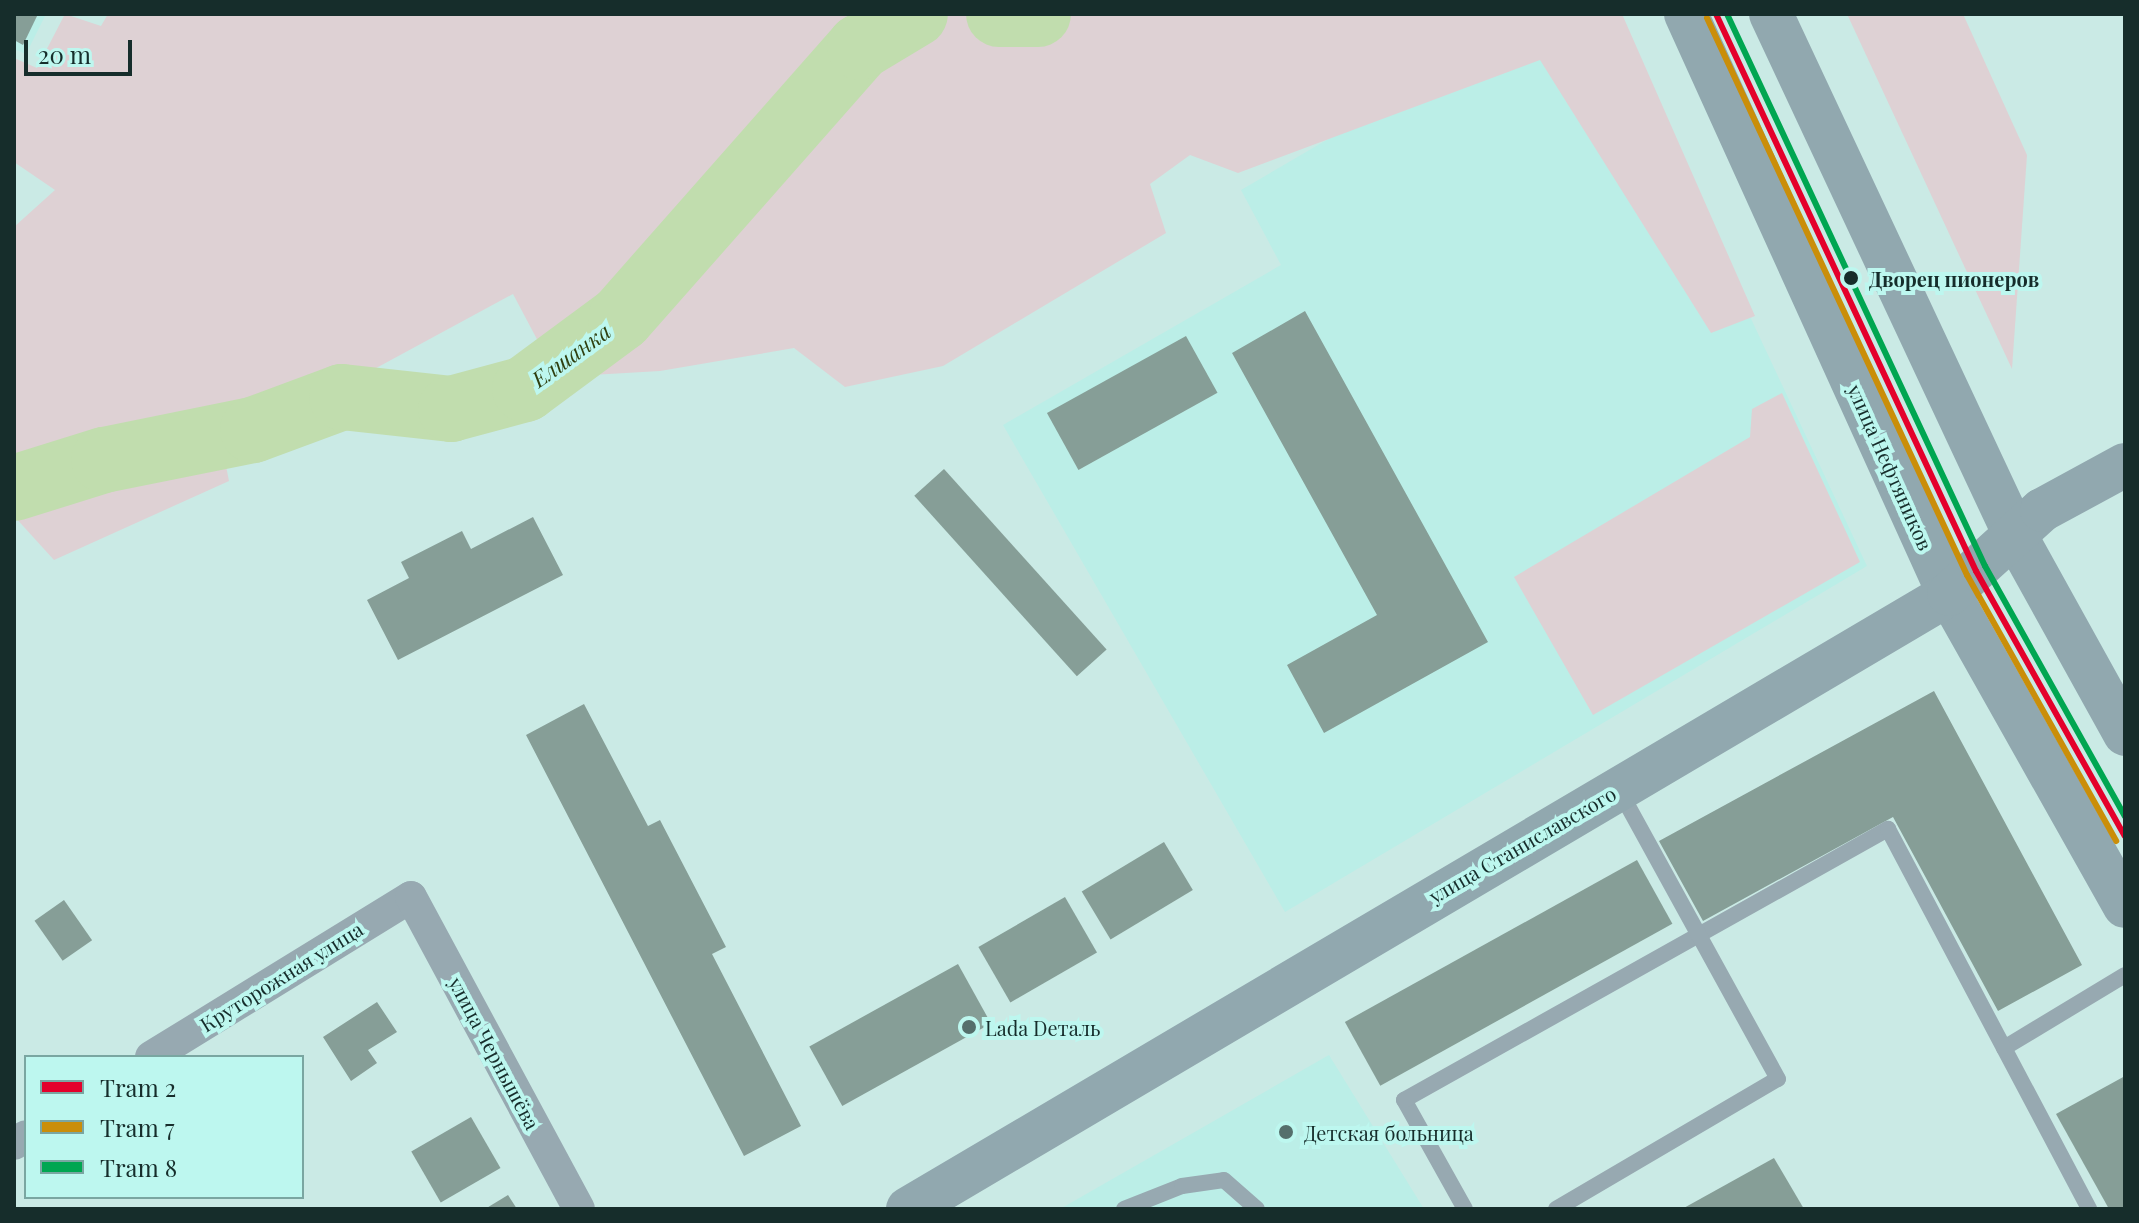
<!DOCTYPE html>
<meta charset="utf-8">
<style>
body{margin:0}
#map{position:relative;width:2139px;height:1223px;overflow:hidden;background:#caeae5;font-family:"Playfair Display",serif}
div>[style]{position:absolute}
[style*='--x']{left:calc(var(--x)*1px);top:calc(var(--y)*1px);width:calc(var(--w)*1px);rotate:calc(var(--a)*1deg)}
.built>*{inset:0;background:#bbeee7}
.green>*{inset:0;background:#ded1d4}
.river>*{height:66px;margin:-33px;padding:0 33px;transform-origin:33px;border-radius:33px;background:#c1ddae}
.building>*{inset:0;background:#869e97;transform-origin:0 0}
.lane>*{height:16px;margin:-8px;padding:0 8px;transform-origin:8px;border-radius:8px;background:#97a9b1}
.street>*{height:32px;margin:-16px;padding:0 16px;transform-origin:16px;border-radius:16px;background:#97a9b1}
.secondary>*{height:44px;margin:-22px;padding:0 22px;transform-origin:22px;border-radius:22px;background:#91a8af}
.tram-1>*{height:6px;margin:-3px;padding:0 3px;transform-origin:3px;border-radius:3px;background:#e4002b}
.tram-2>*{height:6px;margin:-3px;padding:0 3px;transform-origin:3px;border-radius:3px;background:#ca8e09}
.tram-3>*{height:6px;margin:-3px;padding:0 3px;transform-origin:3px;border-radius:3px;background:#00a651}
.dots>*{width:22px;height:22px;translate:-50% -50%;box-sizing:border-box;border:4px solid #bdf7ef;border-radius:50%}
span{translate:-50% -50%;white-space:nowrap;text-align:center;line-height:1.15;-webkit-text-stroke:8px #bdf7ef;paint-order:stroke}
.stop-label{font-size:20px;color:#162d2b;font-weight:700}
.left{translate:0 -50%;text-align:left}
.street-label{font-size:20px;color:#162d2b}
.poi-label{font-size:20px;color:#162d2b}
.water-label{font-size:22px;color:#2e3e0f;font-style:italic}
.frame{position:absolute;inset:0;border:16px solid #162d2b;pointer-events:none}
.legend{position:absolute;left:24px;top:1055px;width:280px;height:144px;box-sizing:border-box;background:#bdf7ef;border:2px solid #7aa6a1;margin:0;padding:10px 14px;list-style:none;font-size:24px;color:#162d2b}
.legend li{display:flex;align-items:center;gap:16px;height:40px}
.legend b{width:40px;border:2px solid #7aa6a1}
.scale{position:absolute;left:24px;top:40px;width:108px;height:36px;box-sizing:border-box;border:4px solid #162d2b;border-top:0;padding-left:10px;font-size:24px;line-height:28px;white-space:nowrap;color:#162d2b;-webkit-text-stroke:6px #bdf7ef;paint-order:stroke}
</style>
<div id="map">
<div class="built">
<i style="clip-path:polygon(14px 14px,46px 14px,26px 54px,14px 49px)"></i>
<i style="clip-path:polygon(1543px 14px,1608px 14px,1867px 566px,1285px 912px,1003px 425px,1281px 265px,1241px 190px)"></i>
<i style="clip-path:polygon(1329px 1055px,1424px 1209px,1060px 1209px)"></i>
</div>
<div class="green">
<i style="clip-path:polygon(65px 14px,101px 26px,108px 14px,1622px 14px,1755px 316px,1711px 333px,1540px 60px,1238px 173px,1190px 155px,1150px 184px,1166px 233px,943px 366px,845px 387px,794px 348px,660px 371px,557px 377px,513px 294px,223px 451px,229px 481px,54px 560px,14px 516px,14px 227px,55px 190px,14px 162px,14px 58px,37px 68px)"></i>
<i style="clip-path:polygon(1847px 14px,1963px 14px,2027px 155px,2012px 369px)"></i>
<i style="clip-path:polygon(1782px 393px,1860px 562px,1593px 715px,1514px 577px,1750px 437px,1752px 409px)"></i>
</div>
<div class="river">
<i style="--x:999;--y:14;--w:39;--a:0"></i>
<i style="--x:14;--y:488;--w:94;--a:-17.3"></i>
<i style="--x:104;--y:460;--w:152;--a:-11.4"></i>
<i style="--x:253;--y:430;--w:95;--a:-20.3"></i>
<i style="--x:342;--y:397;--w:110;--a:6.3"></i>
<i style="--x:451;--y:409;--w:77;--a:-15.1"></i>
<i style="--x:525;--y:389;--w:119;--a:-36.5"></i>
<i style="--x:621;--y:318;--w:361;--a:-48.6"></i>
<i style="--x:860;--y:47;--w:64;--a:-31"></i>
</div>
<div class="building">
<i style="clip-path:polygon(14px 14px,38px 14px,23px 45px,14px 40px)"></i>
<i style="clip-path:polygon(1305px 311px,1488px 642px,1324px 733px,1287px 665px,1377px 615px,1232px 353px)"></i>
<i style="left:1186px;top:336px;width:65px;height:159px;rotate:61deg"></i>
<i style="left:944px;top:469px;width:243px;height:40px;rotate:48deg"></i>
<i style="clip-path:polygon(533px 517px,563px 575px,398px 660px,367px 600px,409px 578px,401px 562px,462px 531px,471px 549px)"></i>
<i style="clip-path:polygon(1934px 691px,2082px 965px,1998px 1011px,1893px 817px,1703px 921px,1659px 841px)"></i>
<i style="clip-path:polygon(584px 704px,648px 826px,660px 820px,726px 947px,712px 954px,801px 1126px,744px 1156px,526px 735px)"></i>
<i style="left:1164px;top:842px;width:56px;height:96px;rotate:59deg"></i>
<i style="left:1637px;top:860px;width:73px;height:334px;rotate:61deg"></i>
<i style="left:1065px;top:897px;width:64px;height:100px;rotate:60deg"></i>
<i style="left:64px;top:900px;width:49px;height:36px;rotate:55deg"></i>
<i style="left:958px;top:964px;width:68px;height:170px;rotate:61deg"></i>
<i style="clip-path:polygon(377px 1002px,397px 1032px,368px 1050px,377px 1063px,351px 1081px,323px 1037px)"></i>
<i style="clip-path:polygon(2125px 1076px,2125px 1209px,2109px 1209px,2056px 1114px)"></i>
<i style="left:471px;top:1117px;width:59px;height:69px;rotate:60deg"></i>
<i style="clip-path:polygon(1774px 1158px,1804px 1209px,1682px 1209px)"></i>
<i style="clip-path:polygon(508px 1195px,517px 1209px,485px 1209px)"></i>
</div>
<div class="lane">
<i style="--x:2004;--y:1048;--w:141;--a:-31.1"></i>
<i style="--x:1124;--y:1209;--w:62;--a:-21.6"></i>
<i style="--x:1182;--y:1186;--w:42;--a:-8.1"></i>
<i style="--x:1224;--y:1180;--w:44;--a:41.3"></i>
<i style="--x:1465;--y:1209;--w:125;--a:-119.2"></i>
<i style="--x:1404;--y:1100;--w:555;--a:-29.25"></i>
<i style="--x:1888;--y:829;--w:430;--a:62.1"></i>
<i style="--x:1556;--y:1209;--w:257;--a:-30.4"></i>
<i style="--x:1778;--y:1079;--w:330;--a:-118.8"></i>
</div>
<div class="street">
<i style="--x:151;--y:1057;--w:305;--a:-31.6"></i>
<i style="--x:411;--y:897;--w:354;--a:61.7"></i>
<i style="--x:14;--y:1144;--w:14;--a:-34"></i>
</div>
<div class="secondary">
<i style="--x:1686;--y:14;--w:637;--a:65.61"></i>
<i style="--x:1949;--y:594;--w:358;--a:60.6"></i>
<i style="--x:1771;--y:14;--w:578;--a:64.9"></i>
<i style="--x:2016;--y:537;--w:225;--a:61"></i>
<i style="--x:908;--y:1209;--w:1209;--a:-30.57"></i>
<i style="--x:1949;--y:594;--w:125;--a:-42.1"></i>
<i style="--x:2042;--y:510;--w:94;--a:-28.5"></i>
</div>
<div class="tram-1">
<i style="--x:1716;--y:14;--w:615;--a:64.98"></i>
<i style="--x:1976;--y:571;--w:304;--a:60.7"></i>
</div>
<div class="tram-2">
<i style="--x:1707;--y:18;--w:615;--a:64.98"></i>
<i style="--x:1967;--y:575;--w:305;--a:60.7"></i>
</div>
<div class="tram-3">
<i style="--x:1727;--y:14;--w:609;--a:64.95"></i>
<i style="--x:1985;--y:566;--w:287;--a:60.8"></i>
</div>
<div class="dots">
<i style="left:1851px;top:278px;background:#162d2b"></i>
<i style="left:969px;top:1027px;background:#556f6c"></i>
<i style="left:1286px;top:1132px;background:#556f6c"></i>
</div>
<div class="stop-label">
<span class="left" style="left:1869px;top:278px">Дворец пионеров</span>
</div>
<div class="street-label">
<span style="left:1891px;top:467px;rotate:66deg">улица Нефтяников</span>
<span style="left:1522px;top:844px;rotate:-30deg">улица Станиславского</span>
<span style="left:281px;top:976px;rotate:-32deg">Круторожная улица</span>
<span style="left:495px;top:1053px;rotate:62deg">улица Чернышёва</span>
</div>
<div class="poi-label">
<span class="left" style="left:985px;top:1027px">Lada Dеталь</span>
<span class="left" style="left:1304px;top:1132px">Детская больница</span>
</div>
<div class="water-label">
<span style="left:571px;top:355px;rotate:-36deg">Елшанка</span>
</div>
<div class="frame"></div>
<ul class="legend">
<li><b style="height:10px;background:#e4002b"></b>Tram 2</li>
<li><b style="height:10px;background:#ca8e09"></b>Tram 7</li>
<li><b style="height:10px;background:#00a651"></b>Tram 8</li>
</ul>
<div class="scale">20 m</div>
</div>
